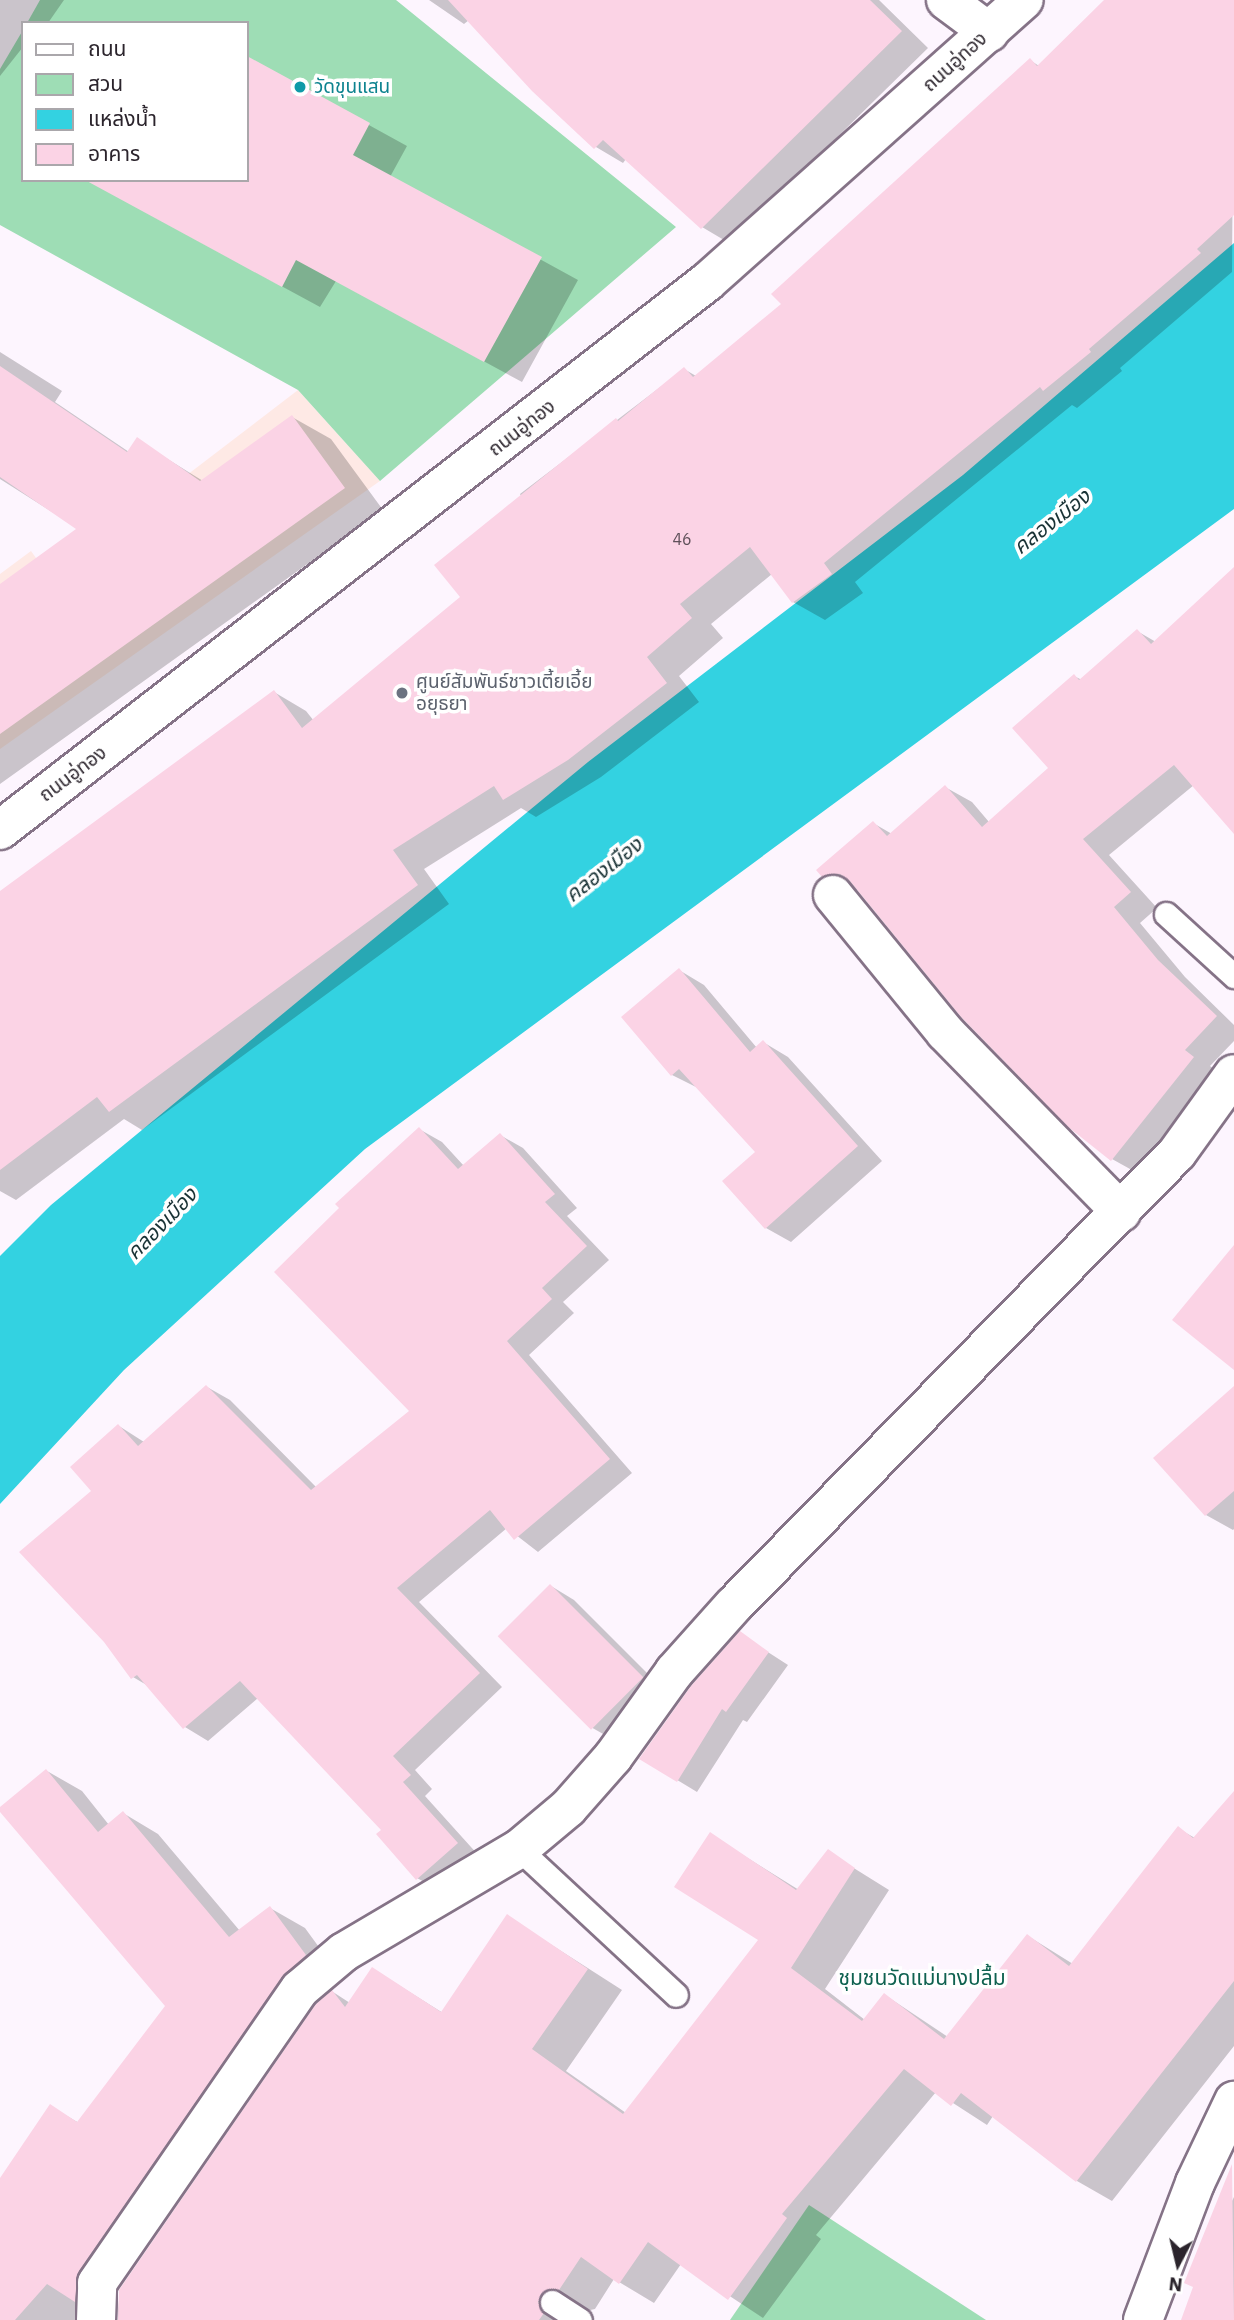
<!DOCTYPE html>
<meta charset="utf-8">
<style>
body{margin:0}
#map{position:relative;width:1234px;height:2320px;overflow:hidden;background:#fdf5fe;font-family:"IBM Plex Sans","Noto Sans Thai",sans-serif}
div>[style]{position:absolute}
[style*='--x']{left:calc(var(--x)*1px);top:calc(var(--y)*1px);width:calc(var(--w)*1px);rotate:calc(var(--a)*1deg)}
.commercial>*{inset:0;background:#fee9e5}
.green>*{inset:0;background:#9eddb5}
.water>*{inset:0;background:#33d2e1}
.shadow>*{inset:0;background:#0003}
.building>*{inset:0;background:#fbd3e5;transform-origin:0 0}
.roads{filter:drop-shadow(2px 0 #857387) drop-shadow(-2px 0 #857387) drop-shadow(0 2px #857387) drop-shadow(0 -2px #857387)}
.lane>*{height:23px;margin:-11.5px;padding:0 11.5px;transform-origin:11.5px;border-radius:11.5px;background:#fff}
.street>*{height:38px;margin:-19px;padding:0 19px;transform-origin:19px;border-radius:19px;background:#fff}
.secondary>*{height:38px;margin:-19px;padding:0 19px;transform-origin:19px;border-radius:19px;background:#fff}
.dots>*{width:19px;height:19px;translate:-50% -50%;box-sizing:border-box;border:4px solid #fff;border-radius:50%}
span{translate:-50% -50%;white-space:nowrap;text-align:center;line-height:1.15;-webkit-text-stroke:7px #fff;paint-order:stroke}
.number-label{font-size:16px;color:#5f505a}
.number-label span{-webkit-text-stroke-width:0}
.street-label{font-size:19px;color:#2b242c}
.culture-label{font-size:19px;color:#0d838f}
.left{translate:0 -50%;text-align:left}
.worship-label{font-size:19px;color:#5b616d}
.water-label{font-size:21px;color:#193235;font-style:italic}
.neighbourhood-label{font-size:21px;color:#0f6250}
.legend{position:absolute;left:21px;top:21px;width:228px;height:161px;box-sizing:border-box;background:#fff;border:2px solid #aaa7ab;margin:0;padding:9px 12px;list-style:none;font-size:21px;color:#2b242c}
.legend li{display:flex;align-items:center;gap:14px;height:35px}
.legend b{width:35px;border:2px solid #aaa7ab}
.north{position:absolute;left:1143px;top:2229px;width:70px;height:70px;-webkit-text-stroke:5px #fff;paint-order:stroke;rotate:187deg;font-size:19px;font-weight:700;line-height:28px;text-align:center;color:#2b242c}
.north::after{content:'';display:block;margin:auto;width:24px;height:32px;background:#2b242c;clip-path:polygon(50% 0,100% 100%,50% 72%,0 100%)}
</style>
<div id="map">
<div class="commercial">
<i style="clip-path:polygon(298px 390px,380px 481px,0 749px,0 574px,31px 551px,51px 579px)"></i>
</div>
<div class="green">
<i style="clip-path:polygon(40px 0,396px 0,676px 227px,380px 481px,298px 390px,0 225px,0 69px,23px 30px,23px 180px,247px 180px,247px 23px,27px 23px)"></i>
<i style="clip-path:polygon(809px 2205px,986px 2320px,730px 2320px)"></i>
</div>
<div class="water">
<i style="clip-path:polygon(1234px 243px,1234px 509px,365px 1149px,124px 1370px,0 1504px,0 1256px,51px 1205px,588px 762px,963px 475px)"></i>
</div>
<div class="shadow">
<i style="clip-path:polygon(0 0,64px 0,48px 23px,23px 23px,23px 47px,0 76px)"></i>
<i style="clip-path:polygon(429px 0,879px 0,928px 48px,729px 243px,702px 227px,626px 159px,623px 163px,596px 147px,469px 20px,464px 24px)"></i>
<i style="clip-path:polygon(1146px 0,1234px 0,1232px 272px,1120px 368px,1122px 371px,1077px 408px,1072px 405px,855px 582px,863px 593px,825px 620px,793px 602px,772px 574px,711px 624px,723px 638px,679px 676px,699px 702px,601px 777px,536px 817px,521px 808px,424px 869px,449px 904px,142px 1130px,124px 1119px,16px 1200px,0 1191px,0 892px,274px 692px,306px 711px,314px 721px,463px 597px,522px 498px,520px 494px,684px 369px,696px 376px,783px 305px,1030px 60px,1039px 66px)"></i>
<i style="clip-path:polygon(247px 58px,407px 146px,390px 177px,578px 280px,522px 382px,336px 281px,320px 307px,147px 213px,247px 180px)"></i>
<i style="clip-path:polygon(0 352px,62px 391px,55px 402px,129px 452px,137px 440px,203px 481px,292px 417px,331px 439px,383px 510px,0 784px,0 586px,79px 529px,0 479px)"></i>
<i style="clip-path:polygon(1234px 577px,1234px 823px,1194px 785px,1109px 855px,1157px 908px,1140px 923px,1185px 977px,1234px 1025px,1234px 1041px,1210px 1066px,1219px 1073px,1139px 1174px,1112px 1159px,859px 890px,850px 891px,823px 875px,873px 823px,892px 834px,945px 787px,972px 802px,989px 822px,1050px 769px,1074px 676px,1082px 680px,1137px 631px,1156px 642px)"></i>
<i style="clip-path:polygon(679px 970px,704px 985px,757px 1048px,763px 1042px,788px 1057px,882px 1161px,791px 1242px,766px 1228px,757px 1152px,698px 1088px,672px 1075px)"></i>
<i style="clip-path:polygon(419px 1129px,442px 1142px,464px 1166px,500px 1135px,523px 1148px,577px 1208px,567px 1216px,609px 1260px,563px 1302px,574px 1313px,529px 1355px,632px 1473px,538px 1552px,507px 1528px,419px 1602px,502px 1687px,415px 1770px,432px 1789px,425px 1796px,480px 1857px,440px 1891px,417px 1878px,383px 1830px,258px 1698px,208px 1741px,185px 1727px,150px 1687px,133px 1677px,94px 1491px,119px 1426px,144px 1442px,207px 1387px,230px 1400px,317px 1488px,411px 1411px)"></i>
<i style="clip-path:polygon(1234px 1409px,1234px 1529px,1233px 1530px,1206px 1515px)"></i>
<i style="clip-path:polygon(551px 1586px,574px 1600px,665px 1691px,612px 1739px,589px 1726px,499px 1636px)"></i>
<i style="clip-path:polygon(740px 1634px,788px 1665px,747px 1722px,743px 1720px,697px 1792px,641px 1758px)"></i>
<i style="clip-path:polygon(47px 1771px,82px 1791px,109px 1825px,123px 1813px,158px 1834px,240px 1931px,270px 1908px,305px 1928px,340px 1976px,317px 1996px,114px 2291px,111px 2320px,0 2320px,0 2181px,50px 2106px,79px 2123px,167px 2005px,0 1810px)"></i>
<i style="clip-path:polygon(1234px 1794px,1234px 2046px,1112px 2201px,1077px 2181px,993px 2116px,987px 2125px,936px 2092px,816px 2235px,821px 2239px,763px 2318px,681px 2264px,654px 2303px,614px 2279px,595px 2309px,576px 2313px,573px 2320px,117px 2320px,120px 2291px,333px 1992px,350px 2003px,373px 1969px,443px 2013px,508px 1917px,622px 1990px,566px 2071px,626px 2113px,760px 1940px,711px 1835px,799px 1890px,828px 1852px,889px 1890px,825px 1989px,865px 2020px,885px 1995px,948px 2037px,1028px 1936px,1073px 1964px,1179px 1829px,1195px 1838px)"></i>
<i style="clip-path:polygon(1234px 2197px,1234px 2320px,1183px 2320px,1230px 2205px)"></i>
</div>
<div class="building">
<i style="clip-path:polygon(448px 0,870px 0,902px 31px,701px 229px,603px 140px,594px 149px,532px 91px)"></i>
<i style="clip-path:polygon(1104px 0,1234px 0,1234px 215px,1197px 249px,1201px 253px,1089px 349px,1091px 352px,1043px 391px,1040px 387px,824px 563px,832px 574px,792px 603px,750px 547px,680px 604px,692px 618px,647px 657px,667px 683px,568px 760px,503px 800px,494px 786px,393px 850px,418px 885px,109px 1112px,97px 1097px,0 1170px,0 891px,274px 690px,302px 728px,460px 597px,434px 565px,616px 418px,618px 421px,684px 367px,693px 377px,781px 304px,771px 294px,1030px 58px,1037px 66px)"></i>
<i style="clip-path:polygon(247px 56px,370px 123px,353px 155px,542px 257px,484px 362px,296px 260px,282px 287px,85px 180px,247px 180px)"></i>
<i style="clip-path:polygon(0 366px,127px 452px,137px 437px,200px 481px,292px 415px,345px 488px,0 734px,0 584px,76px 529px,0 477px)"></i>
<i style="clip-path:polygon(1234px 567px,1234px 834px,1174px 765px,1083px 839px,1131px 892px,1114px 907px,1158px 960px,1217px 1016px,1185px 1050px,1194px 1057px,1111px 1161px,1067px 1126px,961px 1017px,850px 881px,840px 874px,822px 877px,816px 870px,873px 821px,887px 836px,945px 785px,982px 827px,1048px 768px,1012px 728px,1074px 674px,1079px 680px,1137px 629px,1151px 644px)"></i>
<i style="clip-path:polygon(679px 968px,750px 1052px,763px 1040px,858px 1146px,765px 1229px,722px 1181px,755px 1152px,679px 1069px,671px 1076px,621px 1017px)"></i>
<i style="clip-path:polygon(419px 1127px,458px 1169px,500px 1133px,555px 1194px,545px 1202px,587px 1246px,542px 1288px,552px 1299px,507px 1341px,610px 1459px,514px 1540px,490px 1510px,397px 1588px,480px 1673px,393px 1756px,411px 1775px,403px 1782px,458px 1843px,416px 1880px,376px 1834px,381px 1830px,240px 1681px,183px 1729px,137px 1675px,131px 1679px,104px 1642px,19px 1552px,91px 1491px,70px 1467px,118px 1424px,138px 1446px,206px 1385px,311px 1490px,409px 1411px,274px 1272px,339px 1208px,335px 1204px)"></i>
<i style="clip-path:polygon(1234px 1245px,1234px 1370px,1172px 1320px)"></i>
<i style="clip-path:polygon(1234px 1386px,1234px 1491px,1205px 1516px,1153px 1458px)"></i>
<i style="left:550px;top:1584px;width:132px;height:74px;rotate:45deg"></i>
<i style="clip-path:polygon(740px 1631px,769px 1652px,726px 1712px,722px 1709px,677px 1782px,639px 1759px,691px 1686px)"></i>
<i style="clip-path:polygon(46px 1769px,98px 1832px,123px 1811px,229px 1937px,270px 1906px,306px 1955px,282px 1977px,79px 2271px,75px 2302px,47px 2284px,15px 2320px,0 2320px,0 2178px,50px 2104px,77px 2122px,165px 2006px,0 1812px,0 1807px)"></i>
<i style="clip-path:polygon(1234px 1791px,1234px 1981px,1076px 2182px,961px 2093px,951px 2106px,904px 2069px,782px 2214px,787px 2218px,728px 2300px,648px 2242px,619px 2284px,581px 2257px,559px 2290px,541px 2294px,538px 2302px,544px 2313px,539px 2320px,118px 2320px,119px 2290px,316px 2004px,332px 1990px,345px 2007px,372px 1967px,441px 2012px,507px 1914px,588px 1969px,532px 2049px,623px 2114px,758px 1940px,674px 1887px,710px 1832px,796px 1890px,828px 1849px,855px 1868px,791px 1968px,862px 2021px,884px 1993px,944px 2039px,1027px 1934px,1069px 1966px,1178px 1826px,1193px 1838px)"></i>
<i style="clip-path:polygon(1232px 2164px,1234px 2320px,1181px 2320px,1193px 2287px,1184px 2283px)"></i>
</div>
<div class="roads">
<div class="lane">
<i style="--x:1166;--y:914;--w:92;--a:42.4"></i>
<i style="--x:519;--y:1849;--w:214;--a:42.9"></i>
<i style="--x:552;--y:2302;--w:33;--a:33"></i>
</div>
<div class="street">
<i style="--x:946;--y:0;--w:54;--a:36.7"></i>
<i style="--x:833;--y:895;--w:177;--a:50.7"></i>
<i style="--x:945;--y:1032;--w:252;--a:45.6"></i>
<i style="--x:96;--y:2320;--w:37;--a:-88"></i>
<i style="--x:97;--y:2283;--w:357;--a:-55.4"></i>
<i style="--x:300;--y:1989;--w:57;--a:-40.1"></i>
<i style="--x:344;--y:1952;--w:203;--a:-30.5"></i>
<i style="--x:519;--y:1849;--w:64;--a:-39.9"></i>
<i style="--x:568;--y:1808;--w:68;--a:-48.6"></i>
<i style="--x:613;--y:1757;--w:105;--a:-54.3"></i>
<i style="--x:674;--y:1672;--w:90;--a:-48.2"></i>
<i style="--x:734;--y:1605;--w:633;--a:-45.58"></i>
<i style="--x:1177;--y:1153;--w:97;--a:-54.2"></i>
</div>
<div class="secondary">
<i style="--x:0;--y:830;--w:895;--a:-37.78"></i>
<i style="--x:707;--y:282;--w:424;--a:-41.7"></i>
<i style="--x:1143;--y:2320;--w:147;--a:-69.2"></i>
<i style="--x:1195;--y:2183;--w:91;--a:-64.6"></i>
</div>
</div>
<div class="dots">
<i style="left:300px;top:87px;background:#0f9aa8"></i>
<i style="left:402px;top:693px;background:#6b7280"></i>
</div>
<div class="number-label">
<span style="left:682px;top:539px">46</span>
</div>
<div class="street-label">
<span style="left:955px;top:62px;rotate:-42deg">ถนนอู่ทอง</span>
<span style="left:522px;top:428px;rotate:-38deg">ถนนอู่ทอง</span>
<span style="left:73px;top:774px;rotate:-37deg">ถนนอู่ทอง</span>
</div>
<div class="culture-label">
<span class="left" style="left:314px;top:87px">วัดขุนแสน</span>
</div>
<div class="worship-label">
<span class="left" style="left:416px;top:693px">ศูนย์สัมพันธ์ชาวเตี้ยเอี้ย<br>อยุธยา</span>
</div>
<div class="water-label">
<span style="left:1051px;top:521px;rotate:-38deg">คลองเมือง</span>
<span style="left:603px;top:869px;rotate:-38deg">คลองเมือง</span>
<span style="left:161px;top:1223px;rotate:-46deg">คลองเมือง</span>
</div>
<div class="neighbourhood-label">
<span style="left:922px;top:1977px">ชุมชนวัดแม่นางปลื้ม</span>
</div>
<ul class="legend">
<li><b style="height:9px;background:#fff"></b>ถนน</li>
<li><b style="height:19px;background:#9eddb5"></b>สวน</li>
<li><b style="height:19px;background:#33d2e1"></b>แหล่งน้ำ</li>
<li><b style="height:19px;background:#fbd3e5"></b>อาคาร</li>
</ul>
<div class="north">N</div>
</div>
